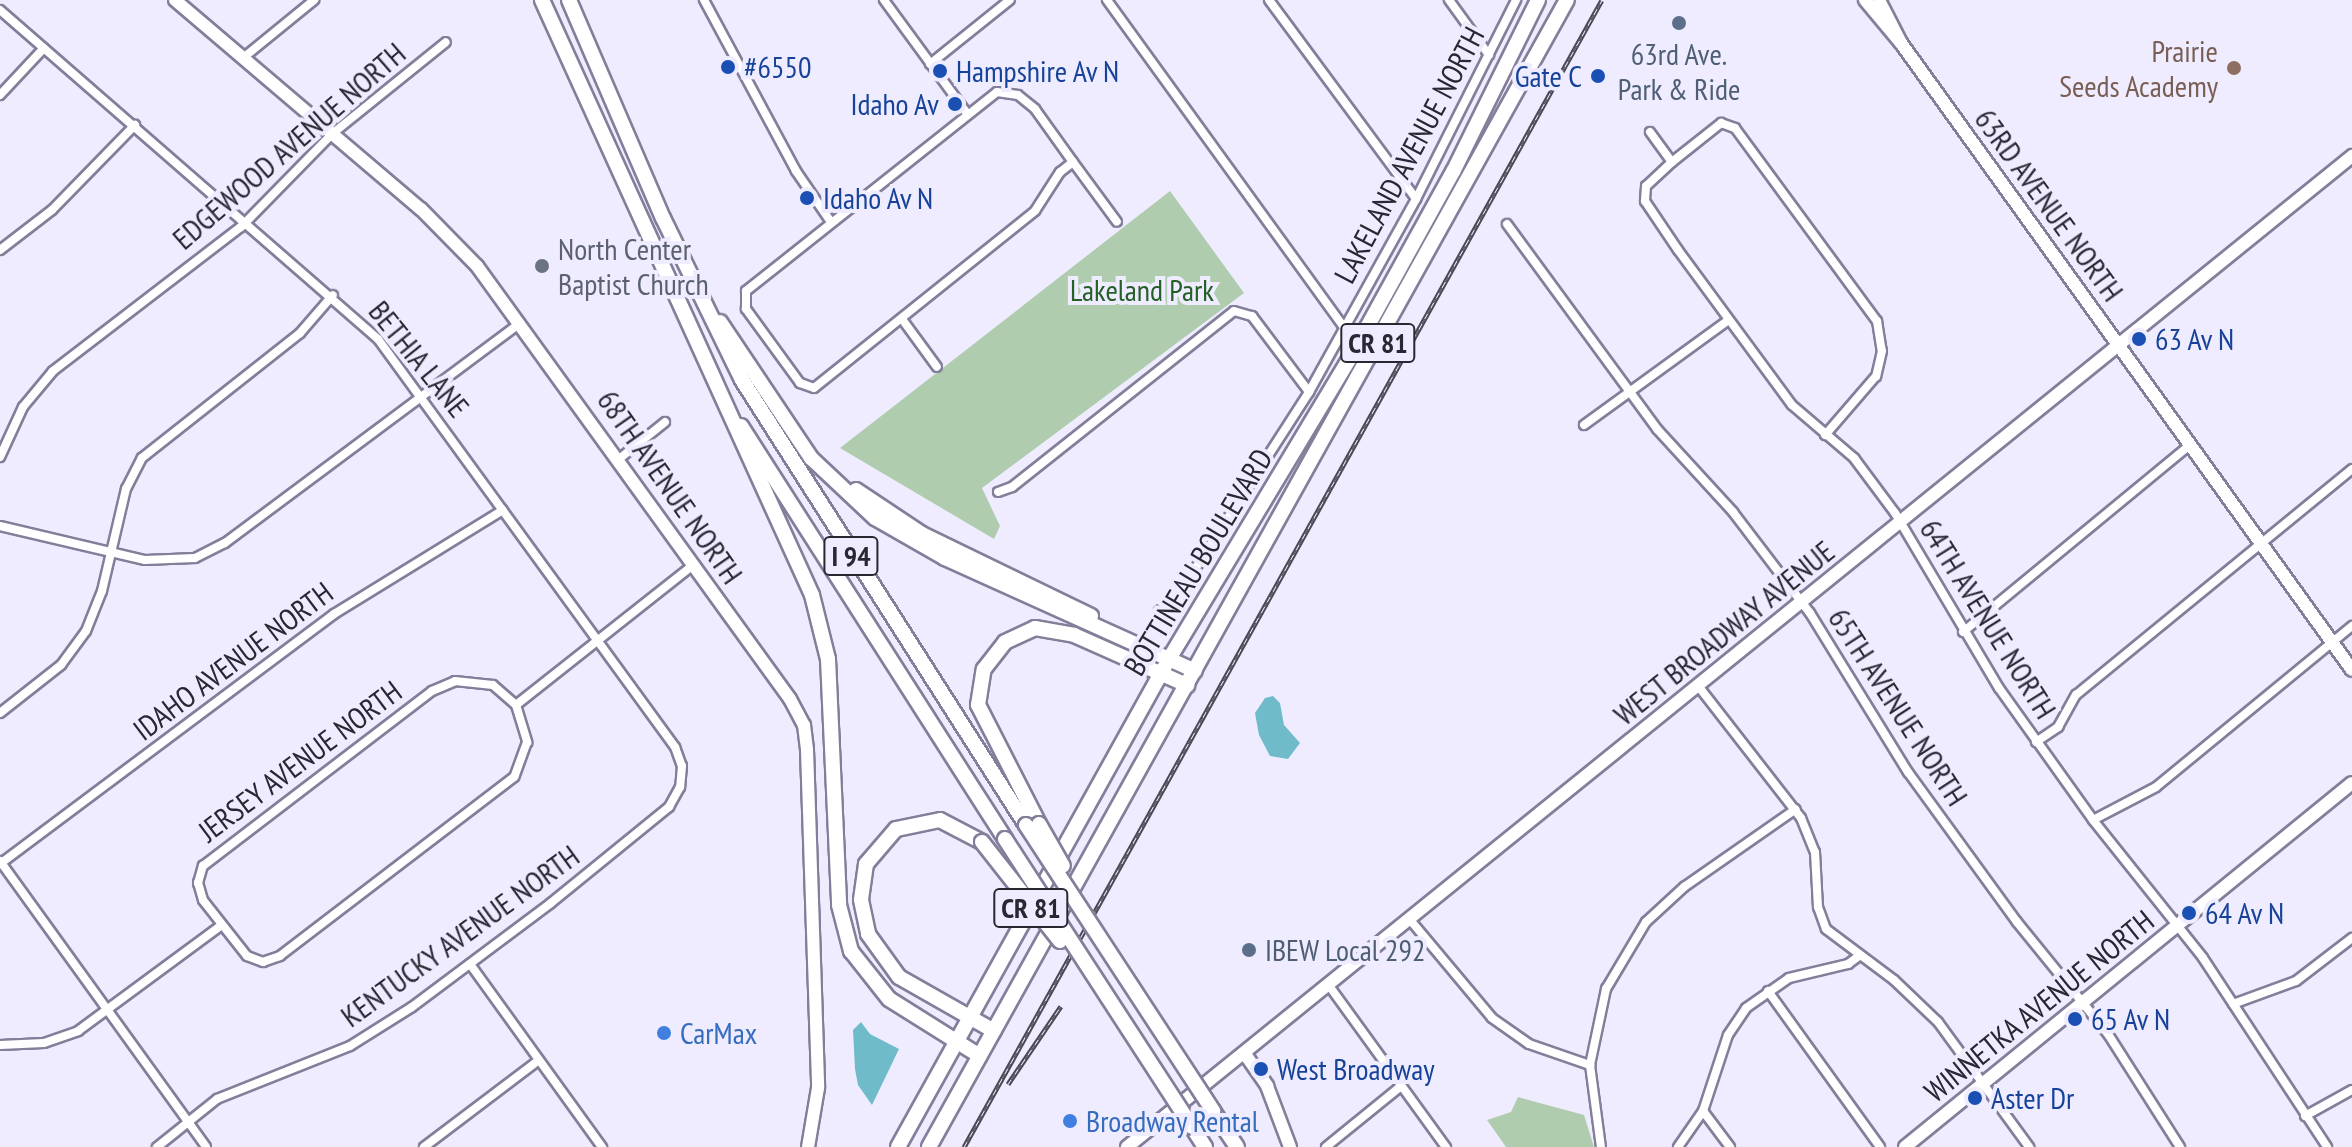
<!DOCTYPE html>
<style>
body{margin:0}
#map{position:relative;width:2352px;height:1147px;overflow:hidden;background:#efecff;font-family:"PT Sans Narrow",sans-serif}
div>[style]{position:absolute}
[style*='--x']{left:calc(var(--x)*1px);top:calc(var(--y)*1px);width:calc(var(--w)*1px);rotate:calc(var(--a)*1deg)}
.green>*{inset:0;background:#afcdae}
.water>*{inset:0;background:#6fbbca}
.roads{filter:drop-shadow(2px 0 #837e9a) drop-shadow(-2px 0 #837e9a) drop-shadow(0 2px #837e9a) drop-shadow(0 -2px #837e9a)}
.street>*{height:8px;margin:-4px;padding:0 4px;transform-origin:4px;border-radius:4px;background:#fff}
.secondary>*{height:12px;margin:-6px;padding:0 6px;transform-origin:6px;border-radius:6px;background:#fff}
.highway>*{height:14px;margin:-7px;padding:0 7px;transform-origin:7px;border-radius:7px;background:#fff}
.rail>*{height:5px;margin-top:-2.5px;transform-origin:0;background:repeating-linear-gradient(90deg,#efecff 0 6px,#4a4854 0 12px);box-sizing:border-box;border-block:2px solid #4a4854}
.bridges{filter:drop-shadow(2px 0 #837e9a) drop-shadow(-2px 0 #837e9a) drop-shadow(0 2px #837e9a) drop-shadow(0 -2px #837e9a)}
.highway-bridge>*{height:14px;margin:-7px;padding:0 7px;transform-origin:7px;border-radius:7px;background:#fff}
.dots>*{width:22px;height:22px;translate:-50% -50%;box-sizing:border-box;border:4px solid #efecff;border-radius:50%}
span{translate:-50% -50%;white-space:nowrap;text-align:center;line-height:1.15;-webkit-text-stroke:8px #efecff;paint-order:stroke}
.shield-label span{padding:2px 6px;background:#efecff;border:2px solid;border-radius:6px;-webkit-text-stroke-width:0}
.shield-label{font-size:28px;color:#292732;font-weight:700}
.education-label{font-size:30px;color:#785e54}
.right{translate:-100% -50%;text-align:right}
.service-label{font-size:30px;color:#4e5e75}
.left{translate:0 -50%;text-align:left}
.transit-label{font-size:30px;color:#164399}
.street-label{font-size:30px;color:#292732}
.worship-label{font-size:30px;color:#5b616d}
.park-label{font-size:30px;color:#235f26}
.shop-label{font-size:30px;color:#366cbe}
</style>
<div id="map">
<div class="green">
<i style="clip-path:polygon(1170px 191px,1244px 293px,982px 488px,1000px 526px,994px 539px,840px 448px)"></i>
<i style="clip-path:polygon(1518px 1097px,1584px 1115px,1594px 1147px,1506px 1147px,1487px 1120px,1511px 1112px)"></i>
</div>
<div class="water">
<i style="clip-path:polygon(1265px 698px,1273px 696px,1280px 703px,1284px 725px,1300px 743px,1288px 759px,1270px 756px,1259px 735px,1255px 713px)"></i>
<i style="clip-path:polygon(861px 1022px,870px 1034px,899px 1049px,872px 1105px,858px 1085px,855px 1069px,853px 1030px)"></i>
</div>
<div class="roads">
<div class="street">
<i style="--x:704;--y:0;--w:194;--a:61.7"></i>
<i style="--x:796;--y:171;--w:62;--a:55.5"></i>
<i style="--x:884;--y:0;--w:139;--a:53.8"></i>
<i style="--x:1107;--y:0;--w:404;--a:54.1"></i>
<i style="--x:1269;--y:0;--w:247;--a:53.5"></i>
<i style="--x:1449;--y:0;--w:68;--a:54"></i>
<i style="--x:0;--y:10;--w:501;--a:41.04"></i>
<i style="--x:378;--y:339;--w:505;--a:53.95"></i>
<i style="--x:675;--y:747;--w:20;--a:70"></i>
<i style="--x:682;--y:766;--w:21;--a:95"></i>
<i style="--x:680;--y:787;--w:23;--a:119"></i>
<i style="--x:669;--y:807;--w:152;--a:140.9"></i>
<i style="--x:551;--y:903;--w:174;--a:143.2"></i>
<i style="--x:412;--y:1007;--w:73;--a:147.8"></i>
<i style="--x:350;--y:1046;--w:143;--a:158.3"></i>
<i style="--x:217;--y:1099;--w:77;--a:141.3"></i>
<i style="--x:243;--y:58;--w:92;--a:-39.2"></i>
<i style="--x:930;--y:64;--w:102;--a:-38.7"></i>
<i style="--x:0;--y:95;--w:64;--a:-46.9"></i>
<i style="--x:1650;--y:132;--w:37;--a:54"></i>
<i style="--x:1672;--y:162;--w:35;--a:137"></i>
<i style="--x:1646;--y:186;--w:15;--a:94"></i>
<i style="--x:1645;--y:201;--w:59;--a:56"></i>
<i style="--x:1678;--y:250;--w:192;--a:53.7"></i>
<i style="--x:1792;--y:405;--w:82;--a:40.5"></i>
<i style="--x:1854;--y:458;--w:69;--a:53.3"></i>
<i style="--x:1895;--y:513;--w:204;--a:59.3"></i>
<i style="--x:1999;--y:688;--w:162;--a:54.5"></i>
<i style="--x:2093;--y:820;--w:176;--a:51.4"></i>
<i style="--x:2203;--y:958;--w:226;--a:56.7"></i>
<i style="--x:1073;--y:162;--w:16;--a:142"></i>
<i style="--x:1060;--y:172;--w:46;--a:122.7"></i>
<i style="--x:1035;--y:211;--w:283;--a:141.3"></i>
<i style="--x:814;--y:388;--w:15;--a:-160"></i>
<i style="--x:800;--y:383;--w:92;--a:-126.1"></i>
<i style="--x:746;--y:309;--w:18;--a:-90"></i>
<i style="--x:746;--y:291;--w:320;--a:-38.4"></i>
<i style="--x:997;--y:92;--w:21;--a:8"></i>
<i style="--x:1018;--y:95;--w:22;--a:39"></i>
<i style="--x:1035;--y:109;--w:65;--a:54.4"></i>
<i style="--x:1073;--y:162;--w:74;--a:53.7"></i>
<i style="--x:1672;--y:162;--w:63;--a:-38.5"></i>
<i style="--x:1721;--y:123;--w:15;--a:20"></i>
<i style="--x:1735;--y:128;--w:240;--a:53.7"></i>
<i style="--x:1877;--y:321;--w:30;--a:81"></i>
<i style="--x:1882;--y:351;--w:26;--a:103"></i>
<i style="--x:1876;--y:376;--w:78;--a:130.8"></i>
<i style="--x:1507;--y:224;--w:254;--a:53.8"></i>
<i style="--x:1657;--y:429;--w:113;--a:47.5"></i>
<i style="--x:1733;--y:512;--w:127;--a:52.7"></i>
<i style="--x:1810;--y:613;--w:187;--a:58.4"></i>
<i style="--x:1908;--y:772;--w:185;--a:54"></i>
<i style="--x:2017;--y:922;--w:144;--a:50.9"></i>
<i style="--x:2108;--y:1034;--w:134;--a:57.5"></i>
<i style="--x:0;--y:250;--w:66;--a:-37.6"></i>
<i style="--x:52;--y:210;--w:119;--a:-45.7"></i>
<i style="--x:902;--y:319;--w:59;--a:53.9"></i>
<i style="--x:1584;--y:425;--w:177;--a:-36"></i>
<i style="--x:0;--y:457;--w:55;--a:-65.3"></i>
<i style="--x:23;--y:407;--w:47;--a:-50.2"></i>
<i style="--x:53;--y:371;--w:237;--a:-37.5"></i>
<i style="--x:241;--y:227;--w:130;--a:-45.6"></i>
<i style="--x:332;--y:134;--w:146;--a:-38.9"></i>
<i style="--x:619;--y:459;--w:59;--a:-38.8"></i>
<i style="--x:998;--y:492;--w:15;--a:-20"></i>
<i style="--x:1012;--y:487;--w:283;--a:-38.4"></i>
<i style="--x:1234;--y:311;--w:19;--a:16"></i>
<i style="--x:1252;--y:316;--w:95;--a:53.1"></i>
<i style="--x:0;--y:526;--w:149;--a:13.2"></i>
<i style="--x:145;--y:560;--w:50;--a:-2.3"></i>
<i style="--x:195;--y:558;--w:34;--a:-27"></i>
<i style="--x:225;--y:543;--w:368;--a:-36.7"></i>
<i style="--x:1159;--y:611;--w:23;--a:-38"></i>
<i style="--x:1177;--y:597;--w:244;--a:-57.2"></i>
<i style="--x:1309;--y:392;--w:221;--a:-61"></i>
<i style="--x:1416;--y:199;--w:223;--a:-63.3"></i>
<i style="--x:1963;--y:632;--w:294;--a:-39.5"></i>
<i style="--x:455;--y:681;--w:38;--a:6"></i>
<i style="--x:493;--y:685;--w:30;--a:41"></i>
<i style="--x:516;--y:705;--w:39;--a:73"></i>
<i style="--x:527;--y:742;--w:37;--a:110"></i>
<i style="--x:514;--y:777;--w:295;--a:142.6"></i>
<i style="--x:280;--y:956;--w:18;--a:161"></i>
<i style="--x:263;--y:962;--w:17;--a:-159"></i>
<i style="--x:247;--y:956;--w:71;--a:-128.2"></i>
<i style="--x:203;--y:900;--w:18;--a:-106"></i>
<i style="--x:198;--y:883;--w:18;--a:-74"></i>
<i style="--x:203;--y:866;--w:288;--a:-37.4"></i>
<i style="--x:432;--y:691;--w:25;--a:-23"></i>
<i style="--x:1699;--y:687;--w:166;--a:52.1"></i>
<i style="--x:1801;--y:818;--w:37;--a:68"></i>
<i style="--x:1815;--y:852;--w:55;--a:86.9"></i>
<i style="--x:1818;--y:907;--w:23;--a:70"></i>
<i style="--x:1826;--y:929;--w:85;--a:36.9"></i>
<i style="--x:1894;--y:980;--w:61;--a:43.7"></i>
<i style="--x:1938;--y:1022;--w:155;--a:53.9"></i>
<i style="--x:516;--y:705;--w:226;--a:-38.3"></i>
<i style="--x:0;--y:713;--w:78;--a:-38.2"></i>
<i style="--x:61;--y:665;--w:42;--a:-53.7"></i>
<i style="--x:86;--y:631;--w:43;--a:-68.2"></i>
<i style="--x:102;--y:591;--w:105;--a:-76.8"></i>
<i style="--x:126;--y:489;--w:35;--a:-63"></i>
<i style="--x:142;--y:458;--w:201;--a:-38.3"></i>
<i style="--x:300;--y:333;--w:50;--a:-49"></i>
<i style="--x:2036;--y:742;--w:27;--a:-34"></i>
<i style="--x:2058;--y:727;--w:37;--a:-61"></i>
<i style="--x:2076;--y:695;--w:357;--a:-39.3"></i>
<i style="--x:2093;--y:820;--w:71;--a:-27.6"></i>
<i style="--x:2156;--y:787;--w:254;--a:-39.4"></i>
<i style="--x:0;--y:861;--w:352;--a:54.2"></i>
<i style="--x:0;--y:864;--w:417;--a:-36.8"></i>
<i style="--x:334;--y:614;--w:198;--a:-31.6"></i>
<i style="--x:1411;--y:921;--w:126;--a:50.1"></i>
<i style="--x:1492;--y:1018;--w:45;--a:35.1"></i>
<i style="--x:1529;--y:1044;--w:65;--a:19"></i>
<i style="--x:1590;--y:1065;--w:83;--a:82.4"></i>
<i style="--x:470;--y:964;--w:226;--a:54.2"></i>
<i style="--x:1330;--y:987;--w:198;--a:54.1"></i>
<i style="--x:1768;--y:991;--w:192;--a:54.3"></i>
<i style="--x:2233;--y:1004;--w:67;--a:-20.1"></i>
<i style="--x:2296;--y:981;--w:71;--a:-37.5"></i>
<i style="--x:0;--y:1045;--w:44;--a:-2.6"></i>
<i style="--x:44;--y:1043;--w:36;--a:-19"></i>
<i style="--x:78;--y:1031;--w:179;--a:-36.4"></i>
<i style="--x:1590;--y:1065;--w:78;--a:-78.1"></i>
<i style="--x:1606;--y:989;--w:78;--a:-59.2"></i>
<i style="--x:1646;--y:922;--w:52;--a:-42.6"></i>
<i style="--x:1684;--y:887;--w:136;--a:-34.9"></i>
<i style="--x:1703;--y:1111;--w:45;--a:53.1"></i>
<i style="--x:2305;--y:1116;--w:54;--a:-29"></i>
<i style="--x:424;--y:1147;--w:144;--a:-37.1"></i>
<i style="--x:1326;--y:1147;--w:97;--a:-39.1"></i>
<i style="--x:1678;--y:1147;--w:44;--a:-55.2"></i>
<i style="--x:1703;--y:1111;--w:80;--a:-71.8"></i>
<i style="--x:1728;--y:1035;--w:32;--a:-56"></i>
<i style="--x:1746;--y:1008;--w:52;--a:-34.9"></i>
<i style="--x:1789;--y:978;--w:61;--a:-13.3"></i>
<i style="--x:1848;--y:964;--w:14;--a:-36"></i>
</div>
<div class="secondary">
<i style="--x:175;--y:0;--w:323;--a:40.4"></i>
<i style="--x:421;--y:209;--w:80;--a:45.5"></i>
<i style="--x:477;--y:266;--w:534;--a:54.14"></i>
<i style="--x:790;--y:699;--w:30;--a:62"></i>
<i style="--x:804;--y:725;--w:25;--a:83"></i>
<i style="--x:807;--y:750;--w:338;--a:88.1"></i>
<i style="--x:818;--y:1088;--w:60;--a:99.6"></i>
<i style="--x:1865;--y:0;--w:56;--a:50.1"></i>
<i style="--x:1901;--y:43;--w:772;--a:54.27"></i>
<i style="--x:1879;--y:0;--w:48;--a:62.9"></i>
<i style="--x:1245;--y:1054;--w:39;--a:55"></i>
<i style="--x:1267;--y:1086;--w:65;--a:69.3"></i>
<i style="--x:1127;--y:1147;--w:1576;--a:-38.97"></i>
<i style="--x:1905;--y:1147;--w:576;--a:-39.16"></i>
</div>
<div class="highway">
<i style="--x:542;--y:0;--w:653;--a:65.59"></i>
<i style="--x:812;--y:595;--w:66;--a:76"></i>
<i style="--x:828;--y:659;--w:246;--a:87.4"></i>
<i style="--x:839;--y:905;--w:48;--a:75.4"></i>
<i style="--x:851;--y:951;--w:61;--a:51.6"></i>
<i style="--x:889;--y:999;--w:107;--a:32.1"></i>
<i style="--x:569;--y:0;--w:237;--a:66.7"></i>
<i style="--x:663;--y:218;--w:180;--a:64"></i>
<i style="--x:742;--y:380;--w:528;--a:57.45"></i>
<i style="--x:720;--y:322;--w:164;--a:56.2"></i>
<i style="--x:811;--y:458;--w:88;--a:43.2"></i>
<i style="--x:875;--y:518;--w:81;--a:29.7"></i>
<i style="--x:945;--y:558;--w:274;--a:24.3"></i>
<i style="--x:741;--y:426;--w:490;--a:57.4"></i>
<i style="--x:856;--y:490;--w:79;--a:33.7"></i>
<i style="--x:922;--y:534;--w:188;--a:25.9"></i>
<i style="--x:1039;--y:824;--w:134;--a:-117.1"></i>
<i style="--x:978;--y:705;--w:36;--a:-81"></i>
<i style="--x:984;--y:669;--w:34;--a:-52"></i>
<i style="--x:1005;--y:642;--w:33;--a:-25"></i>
<i style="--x:1035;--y:628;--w:40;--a:10"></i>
<i style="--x:1074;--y:635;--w:124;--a:23.9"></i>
<i style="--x:982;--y:842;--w:47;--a:-152.4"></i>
<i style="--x:940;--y:820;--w:45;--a:168.4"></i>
<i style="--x:896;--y:829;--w:46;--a:130.6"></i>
<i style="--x:866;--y:864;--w:36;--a:98"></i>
<i style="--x:861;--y:900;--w:35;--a:78"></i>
<i style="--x:868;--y:934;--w:53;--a:54.2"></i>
<i style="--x:899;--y:977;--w:109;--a:29.6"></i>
<i style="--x:1213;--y:1111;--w:43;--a:56.3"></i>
<i style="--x:1192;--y:1127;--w:24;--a:57"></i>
<i style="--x:898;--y:1147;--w:558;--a:-60.96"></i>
<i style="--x:1169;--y:659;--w:359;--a:-59"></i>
<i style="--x:1354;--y:351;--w:205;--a:-61.1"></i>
<i style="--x:1453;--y:172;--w:192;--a:-63.7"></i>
<i style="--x:929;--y:1147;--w:1312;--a:-60.92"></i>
</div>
</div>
<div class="rail">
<i style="--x:1008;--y:1084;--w:94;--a:-55.8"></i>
<i style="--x:964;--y:1147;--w:1312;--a:-60.92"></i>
</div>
<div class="bridges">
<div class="highway-bridge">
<i style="--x:1039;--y:824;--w:48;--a:60.3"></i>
<i style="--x:1026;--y:825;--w:342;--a:56.8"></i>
<i style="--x:1005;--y:839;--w:343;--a:57"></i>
<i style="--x:982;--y:842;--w:126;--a:51.8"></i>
</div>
</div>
<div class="dots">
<i style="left:1679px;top:23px;background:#5c6f8a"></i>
<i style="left:728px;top:67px;background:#1a4fb4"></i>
<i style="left:2234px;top:68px;background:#8d6e63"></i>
<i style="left:940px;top:71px;background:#1a4fb4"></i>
<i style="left:1598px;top:76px;background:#1a4fb4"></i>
<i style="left:955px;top:104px;background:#1a4fb4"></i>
<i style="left:807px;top:198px;background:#1a4fb4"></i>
<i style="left:542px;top:266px;background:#6b7280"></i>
<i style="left:2139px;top:339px;background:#1a4fb4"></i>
<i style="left:2189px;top:913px;background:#1a4fb4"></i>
<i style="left:1249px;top:950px;background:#5c6f8a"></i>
<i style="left:2075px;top:1019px;background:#1a4fb4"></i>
<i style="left:664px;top:1033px;background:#3f7fe0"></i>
<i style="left:1261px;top:1069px;background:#1a4fb4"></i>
<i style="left:1975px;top:1098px;background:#1a4fb4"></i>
<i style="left:1070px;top:1121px;background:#3f7fe0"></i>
</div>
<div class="shield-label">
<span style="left:1378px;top:343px">CR 81</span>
<span style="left:851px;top:556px">I 94</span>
<span style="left:1031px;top:908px">CR 81</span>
</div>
<div class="education-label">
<span class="right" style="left:2218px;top:68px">Prairie<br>Seeds Academy</span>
</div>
<div class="service-label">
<span style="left:1679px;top:71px">63rd Ave.<br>Park &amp; Ride</span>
<span class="left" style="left:1265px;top:950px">IBEW Local 292</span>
</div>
<div class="transit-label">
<span class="left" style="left:744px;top:67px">#6550</span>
<span class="left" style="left:956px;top:71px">Hampshire Av N</span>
<span class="right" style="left:1582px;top:76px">Gate C</span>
<span class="right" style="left:939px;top:104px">Idaho Av</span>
<span class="left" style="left:823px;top:198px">Idaho Av N</span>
<span class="left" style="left:2155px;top:339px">63 Av N</span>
<span class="left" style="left:2205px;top:913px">64 Av N</span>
<span class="left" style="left:2091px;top:1019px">65 Av N</span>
<span class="left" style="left:1277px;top:1069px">West Broadway</span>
<span class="left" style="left:1991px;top:1098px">Aster Dr</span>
</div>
<div class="street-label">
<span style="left:289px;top:146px;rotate:-41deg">EDGEWOOD AVENUE NORTH</span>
<span style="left:1409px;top:155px;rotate:-62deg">LAKELAND AVENUE NORTH</span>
<span style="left:2049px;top:205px;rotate:54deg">63RD AVENUE NORTH</span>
<span style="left:419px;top:359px;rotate:51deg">BETHIA LANE</span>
<span style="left:670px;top:487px;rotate:55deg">68TH AVENUE NORTH</span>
<span style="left:1198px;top:562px;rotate:-59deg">BOTTINEAU BOULEVARD</span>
<span style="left:1988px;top:619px;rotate:58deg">64TH AVENUE NORTH</span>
<span style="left:1724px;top:633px;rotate:-39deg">WEST BROADWAY AVENUE</span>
<span style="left:233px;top:661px;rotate:-37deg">IDAHO AVENUE NORTH</span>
<span style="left:1898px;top:707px;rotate:57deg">65TH AVENUE NORTH</span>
<span style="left:300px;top:761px;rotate:-37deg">JERSEY AVENUE NORTH</span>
<span style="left:460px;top:936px;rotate:-36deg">KENTUCKY AVENUE NORTH</span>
<span style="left:2039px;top:1006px;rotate:-39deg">WINNETKA AVENUE NORTH</span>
</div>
<div class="worship-label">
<span class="left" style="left:558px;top:266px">North Center<br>Baptist Church</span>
</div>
<div class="park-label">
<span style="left:1142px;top:290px">Lakeland Park</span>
</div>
<div class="shop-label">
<span class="left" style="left:680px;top:1033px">CarMax</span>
<span class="left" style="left:1086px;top:1121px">Broadway Rental</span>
</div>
</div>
